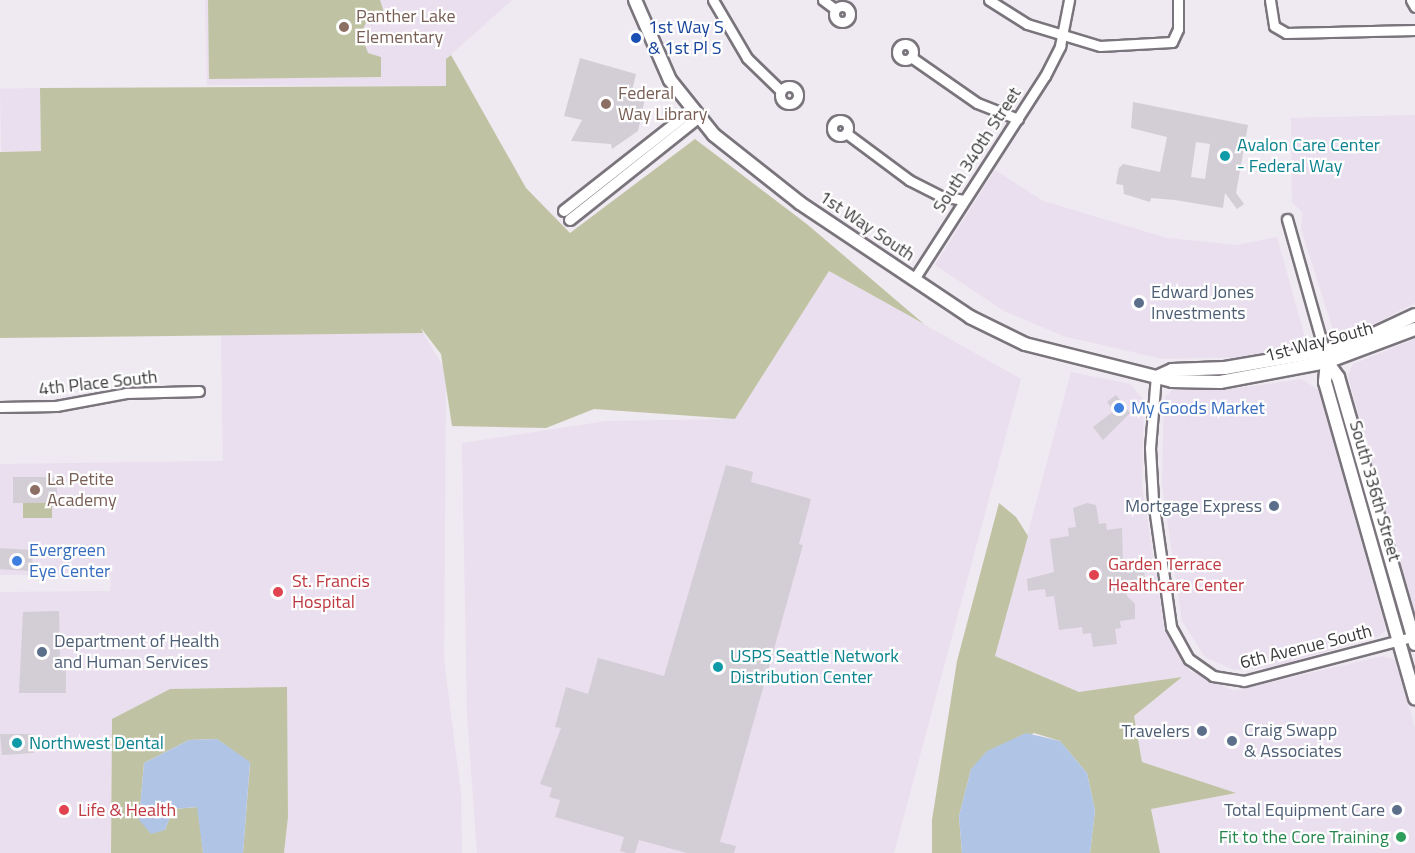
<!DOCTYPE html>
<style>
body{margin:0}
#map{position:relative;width:1415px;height:853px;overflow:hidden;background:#efe9f1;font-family:"Titillium Web",sans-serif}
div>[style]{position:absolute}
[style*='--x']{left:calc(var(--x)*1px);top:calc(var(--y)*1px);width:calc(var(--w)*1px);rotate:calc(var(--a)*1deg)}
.built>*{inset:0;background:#eadfee;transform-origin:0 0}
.green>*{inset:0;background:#c0c3a3;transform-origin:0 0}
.water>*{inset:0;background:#b0c5e6}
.building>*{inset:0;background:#d3cdd6;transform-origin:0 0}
.roads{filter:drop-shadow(2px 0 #7a747c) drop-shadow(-2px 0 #7a747c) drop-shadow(0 2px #7a747c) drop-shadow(0 -2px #7a747c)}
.minor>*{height:9px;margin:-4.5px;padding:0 4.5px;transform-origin:4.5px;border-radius:4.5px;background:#fff}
.minor>.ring{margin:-4.5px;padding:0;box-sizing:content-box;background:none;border:9px solid #fff;border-radius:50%}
.tertiary>*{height:10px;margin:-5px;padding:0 5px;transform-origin:5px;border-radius:5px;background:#fff}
.secondary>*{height:12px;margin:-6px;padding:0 6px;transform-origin:6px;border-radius:6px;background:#fff}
.dots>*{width:16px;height:16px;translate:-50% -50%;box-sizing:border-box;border:3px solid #fff;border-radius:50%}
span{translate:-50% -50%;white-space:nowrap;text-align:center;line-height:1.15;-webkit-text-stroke:4.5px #fff;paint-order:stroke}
.education-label{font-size:18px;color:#785e54}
.left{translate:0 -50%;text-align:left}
.transit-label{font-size:18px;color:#164399}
.culture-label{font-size:18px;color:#0d838f}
.street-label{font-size:18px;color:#3c3a3d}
.service-label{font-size:18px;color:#4e5e75}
.right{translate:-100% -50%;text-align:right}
.shop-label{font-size:18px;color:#366cbe}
.health-label{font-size:18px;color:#be3a42}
.leisure-label{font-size:18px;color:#27864d}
</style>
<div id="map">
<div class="built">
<i style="clip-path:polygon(205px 0,512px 0,446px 59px,446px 86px,207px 85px)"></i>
<i style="left:40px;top:88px;width:63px;height:40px;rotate:89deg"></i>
<i style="clip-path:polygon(1415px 115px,1415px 303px,1370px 326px,1335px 336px,1301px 229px,1303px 213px,1292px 202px,1291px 118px)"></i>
<i style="clip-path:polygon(995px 170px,1043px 201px,1167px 238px,1237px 245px,1277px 237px,1307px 345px,1248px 357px,1163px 359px,1063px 336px,1004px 311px,935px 265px)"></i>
<i style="clip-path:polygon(829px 271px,1021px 379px,894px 853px,477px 853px,467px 713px,462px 443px,607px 421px,735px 419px)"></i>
<i style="clip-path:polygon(423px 333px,446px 371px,444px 659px,461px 793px,462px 853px,284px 853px,288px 817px,286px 687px,170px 689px,112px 719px,111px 853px,0 853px,0 592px,110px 591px,111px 575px,0 575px,0 464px,223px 461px,221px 334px)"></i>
<i style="clip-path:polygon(1415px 339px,1415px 616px,1348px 376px,1353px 364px)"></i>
<i style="clip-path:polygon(1071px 372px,1130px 384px,1144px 400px,1142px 486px,1165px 631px,1190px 671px,1234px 691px,1383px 656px,1395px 660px,1415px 728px,1415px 853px,1160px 853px,1151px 809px,1235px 793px,1142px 762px,1134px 716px,1181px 678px,1079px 692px,995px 656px)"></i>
<i style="clip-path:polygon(1301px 379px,1319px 390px,1386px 630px,1378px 637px,1273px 667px,1234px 670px,1205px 657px,1182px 621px,1162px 484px,1164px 398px,1173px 389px,1232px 389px)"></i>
</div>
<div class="green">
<i style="clip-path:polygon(208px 0,380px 0,386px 19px,367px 20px,361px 34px,368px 53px,381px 57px,381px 77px,209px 79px)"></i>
<i style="clip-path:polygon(451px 55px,526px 188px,570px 233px,695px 139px,808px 225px,924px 324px,829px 271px,735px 419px,594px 409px,546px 428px,452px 426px,441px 354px,421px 328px,423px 333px,0 338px,0 152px,41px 151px,40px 88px,446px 86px,446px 59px)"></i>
<i style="left:52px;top:502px;width:16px;height:29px;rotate:90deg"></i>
<i style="clip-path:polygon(999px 503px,1016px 517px,1028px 536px,995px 656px,1079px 692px,1182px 677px,1134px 716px,1142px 762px,1236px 793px,1151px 809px,1160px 853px,1090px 853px,1095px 811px,1087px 773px,1060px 741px,1034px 733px,971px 769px,959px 816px,962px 853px,932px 853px,932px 820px,957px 661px)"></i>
<i style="clip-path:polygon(287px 687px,288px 817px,284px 853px,243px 853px,250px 763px,217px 739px,189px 740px,144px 763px,139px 820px,165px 830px,173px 809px,198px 807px,203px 853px,111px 853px,112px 719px,170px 689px)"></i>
</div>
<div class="water">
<i style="clip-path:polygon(1026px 733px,1060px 741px,1087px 773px,1095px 811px,1090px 853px,962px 853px,959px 816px,971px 769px,987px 751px)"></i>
<i style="clip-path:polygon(217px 739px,250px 762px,243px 853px,203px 853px,197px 807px,173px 809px,165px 830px,151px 834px,139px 820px,144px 763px,189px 740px)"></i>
</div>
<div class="building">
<i style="clip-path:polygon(580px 58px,636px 74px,632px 91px,646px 94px,638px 131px,612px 149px,611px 144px,571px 141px,582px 120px,564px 116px)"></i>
<i style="clip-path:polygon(evenodd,1133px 102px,1248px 125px,1236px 193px,1244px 204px,1237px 209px,1225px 193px,1223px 208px,1175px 200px,1151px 198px,1150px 202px,1124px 194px,1123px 185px,1116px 184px,1119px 168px,1123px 164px,1160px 172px,1167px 137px,1131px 128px,1133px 102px,1196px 142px,1210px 144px,1205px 179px,1191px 177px,1196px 142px)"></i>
<i style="clip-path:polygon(1116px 395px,1130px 413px,1103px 440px,1093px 427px,1114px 411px,1107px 402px)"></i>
<i style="clip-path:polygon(726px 465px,753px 472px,751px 482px,811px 499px,799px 544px,803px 545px,720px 842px,736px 846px,734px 853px,687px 853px,639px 840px,635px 853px,627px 853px,620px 851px,624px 837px,555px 817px,560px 800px,549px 797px,552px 788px,540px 784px,561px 728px,555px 727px,566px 687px,588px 694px,598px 658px,664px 676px)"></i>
<i style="left:13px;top:477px;width:44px;height:26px"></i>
<i style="clip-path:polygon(1087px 503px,1096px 505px,1099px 524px,1106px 523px,1107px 530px,1122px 528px,1123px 566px,1143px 563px,1145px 579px,1125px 581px,1127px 596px,1135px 604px,1135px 619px,1120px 621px,1121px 628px,1115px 629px,1117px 644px,1093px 647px,1091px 633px,1083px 634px,1082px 627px,1059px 630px,1054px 596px,1046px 597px,1045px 589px,1028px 591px,1027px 579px,1054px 572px,1050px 539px,1069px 536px,1068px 528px,1076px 527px,1073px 508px)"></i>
<i style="left:33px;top:550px;width:21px;height:33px;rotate:93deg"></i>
<i style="clip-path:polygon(59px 611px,60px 667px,66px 667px,66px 693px,19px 693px,23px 612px)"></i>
<i style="clip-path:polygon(0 734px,34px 734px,34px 753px,2px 755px)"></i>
</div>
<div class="roads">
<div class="minor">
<i style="--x:713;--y:0;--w:67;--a:59.6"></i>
<i style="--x:747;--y:58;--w:47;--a:44.1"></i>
<i style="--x:823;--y:0;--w:15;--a:37"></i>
<i style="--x:989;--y:0;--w:45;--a:32.3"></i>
<i style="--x:1027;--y:24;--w:76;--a:16.8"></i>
<i style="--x:1100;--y:46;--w:72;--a:-3.2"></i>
<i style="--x:1172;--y:42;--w:14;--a:-65"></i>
<i style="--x:1178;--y:29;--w:29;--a:-90"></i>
<i style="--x:1270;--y:0;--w:26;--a:81"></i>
<i style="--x:1274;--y:26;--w:14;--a:30"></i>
<i style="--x:1286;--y:33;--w:129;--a:-1.3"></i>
<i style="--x:1411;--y:0;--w:8;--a:60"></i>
<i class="ring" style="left:834px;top:6px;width:7px;height:7px"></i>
<i class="ring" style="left:897px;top:44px;width:7px;height:7px"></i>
<i style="--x:911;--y:57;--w:80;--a:34.9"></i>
<i style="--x:977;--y:103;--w:44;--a:21.3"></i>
<i class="ring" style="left:780px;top:86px;width:9px;height:9px"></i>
<i class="ring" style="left:832px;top:120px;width:7px;height:7px"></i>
<i style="--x:846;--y:133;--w:79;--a:36.7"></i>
<i style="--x:909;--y:180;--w:36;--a:27"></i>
<i style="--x:941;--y:196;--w:23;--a:10"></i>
<i style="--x:1287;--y:219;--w:143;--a:74.2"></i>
<i style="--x:914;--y:279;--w:242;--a:-57.2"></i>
<i style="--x:1045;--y:76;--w:34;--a:-63"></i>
<i style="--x:1060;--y:46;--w:47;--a:-78.9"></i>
<i style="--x:1156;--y:375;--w:73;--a:94.7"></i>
<i style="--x:1150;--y:448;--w:52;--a:86.7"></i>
<i style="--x:1153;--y:500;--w:128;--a:81.9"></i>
<i style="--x:1171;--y:627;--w:37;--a:61"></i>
<i style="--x:1189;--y:659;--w:29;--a:35"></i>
<i style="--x:1213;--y:676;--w:31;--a:9"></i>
<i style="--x:1244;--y:681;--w:177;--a:-14.7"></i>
<i style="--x:0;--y:407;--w:56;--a:-1"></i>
<i style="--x:56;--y:406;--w:71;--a:-10.5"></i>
<i style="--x:126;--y:393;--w:73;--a:-1.6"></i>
</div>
<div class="tertiary">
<i style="--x:564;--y:211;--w:162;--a:-38.2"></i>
<i style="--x:570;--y:220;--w:162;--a:-38.5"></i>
</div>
<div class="secondary">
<i style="--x:635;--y:0;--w:87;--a:66.4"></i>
<i style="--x:670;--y:80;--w:70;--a:51.3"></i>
<i style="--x:714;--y:135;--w:110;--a:38.3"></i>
<i style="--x:800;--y:203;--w:205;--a:33.8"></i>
<i style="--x:970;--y:317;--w:61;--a:26.1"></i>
<i style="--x:1025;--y:344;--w:152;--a:14.1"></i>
<i style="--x:1172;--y:381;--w:48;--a:1.2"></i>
<i style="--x:1220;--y:382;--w:109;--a:-10.6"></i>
<i style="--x:1327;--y:362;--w:94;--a:-20.6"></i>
<i style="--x:1327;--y:362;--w:20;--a:96"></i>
<i style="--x:1325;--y:382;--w:329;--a:74.1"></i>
<i style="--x:1327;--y:362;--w:19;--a:54"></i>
<i style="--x:1338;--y:377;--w:278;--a:73.9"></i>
<i style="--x:1159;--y:376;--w:14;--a:-25"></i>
<i style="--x:1172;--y:370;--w:53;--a:-2.2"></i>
<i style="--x:1225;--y:368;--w:100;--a:-9.7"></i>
<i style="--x:1324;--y:351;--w:46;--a:-17.7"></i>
<i style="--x:1368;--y:337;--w:52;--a:-25.1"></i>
</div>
</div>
<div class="dots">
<i style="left:344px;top:27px;background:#8d6e63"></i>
<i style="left:636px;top:38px;background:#1a4fb4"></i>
<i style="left:606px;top:104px;background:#8d6e63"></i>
<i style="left:1225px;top:156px;background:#0f9aa8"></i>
<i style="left:1139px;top:303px;background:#5c6f8a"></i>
<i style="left:1119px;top:408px;background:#3f7fe0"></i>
<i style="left:35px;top:490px;background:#8d6e63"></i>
<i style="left:1274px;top:506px;background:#5c6f8a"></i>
<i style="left:17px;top:561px;background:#3f7fe0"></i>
<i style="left:1094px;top:575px;background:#e0444e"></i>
<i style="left:278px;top:592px;background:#e0444e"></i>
<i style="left:42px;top:652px;background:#5c6f8a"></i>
<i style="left:718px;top:667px;background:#0f9aa8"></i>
<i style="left:1202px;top:731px;background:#5c6f8a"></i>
<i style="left:1232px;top:741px;background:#5c6f8a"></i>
<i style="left:17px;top:743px;background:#0f9aa8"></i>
<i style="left:64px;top:810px;background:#e0444e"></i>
<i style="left:1397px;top:810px;background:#5c6f8a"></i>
<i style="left:1401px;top:837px;background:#2e9e5b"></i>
</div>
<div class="education-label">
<span class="left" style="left:356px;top:27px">Panther Lake<br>Elementary</span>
<span class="left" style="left:618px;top:104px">Federal<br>Way Library</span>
<span class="left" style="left:47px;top:490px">La Petite<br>Academy</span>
</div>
<div class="transit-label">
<span class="left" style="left:648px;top:38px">1st Way S<br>&amp; 1st Pl S</span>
</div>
<div class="culture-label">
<span class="left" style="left:1237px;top:156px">Avalon Care Center<br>- Federal Way</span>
<span class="left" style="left:730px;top:667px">USPS Seattle Network<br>Distribution Center</span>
<span class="left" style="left:29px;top:743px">Northwest Dental</span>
</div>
<div class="street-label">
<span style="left:977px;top:150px;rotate:-57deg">South 340th Street</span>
<span style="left:867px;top:226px;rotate:34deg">1st Way South</span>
<span style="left:1319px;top:342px;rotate:-15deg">1st Way South</span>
<span style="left:98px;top:383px;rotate:-6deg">4th Place South</span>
<span style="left:1375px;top:491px;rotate:74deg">South 336th Street</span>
<span style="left:1306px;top:647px;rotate:-14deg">6th Avenue South</span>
</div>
<div class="service-label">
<span class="left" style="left:1151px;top:303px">Edward Jones<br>Investments</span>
<span class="right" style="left:1262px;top:506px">Mortgage Express</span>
<span class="left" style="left:54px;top:652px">Department of Health<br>and Human Services</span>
<span class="right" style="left:1190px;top:731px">Travelers</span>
<span class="left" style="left:1244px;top:741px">Craig Swapp<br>&amp; Associates</span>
<span class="right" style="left:1385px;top:810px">Total Equipment Care</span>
</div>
<div class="shop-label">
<span class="left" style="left:1131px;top:408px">My Goods Market</span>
<span class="left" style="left:29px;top:561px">Evergreen<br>Eye Center</span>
</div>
<div class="health-label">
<span class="left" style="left:1108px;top:575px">Garden Terrace<br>Healthcare Center</span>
<span class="left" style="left:292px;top:592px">St. Francis<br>Hospital</span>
<span class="left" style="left:78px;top:810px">Life &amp; Health</span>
</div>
<div class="leisure-label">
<span class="right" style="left:1389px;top:837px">Fit to the Core Training</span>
</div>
</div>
